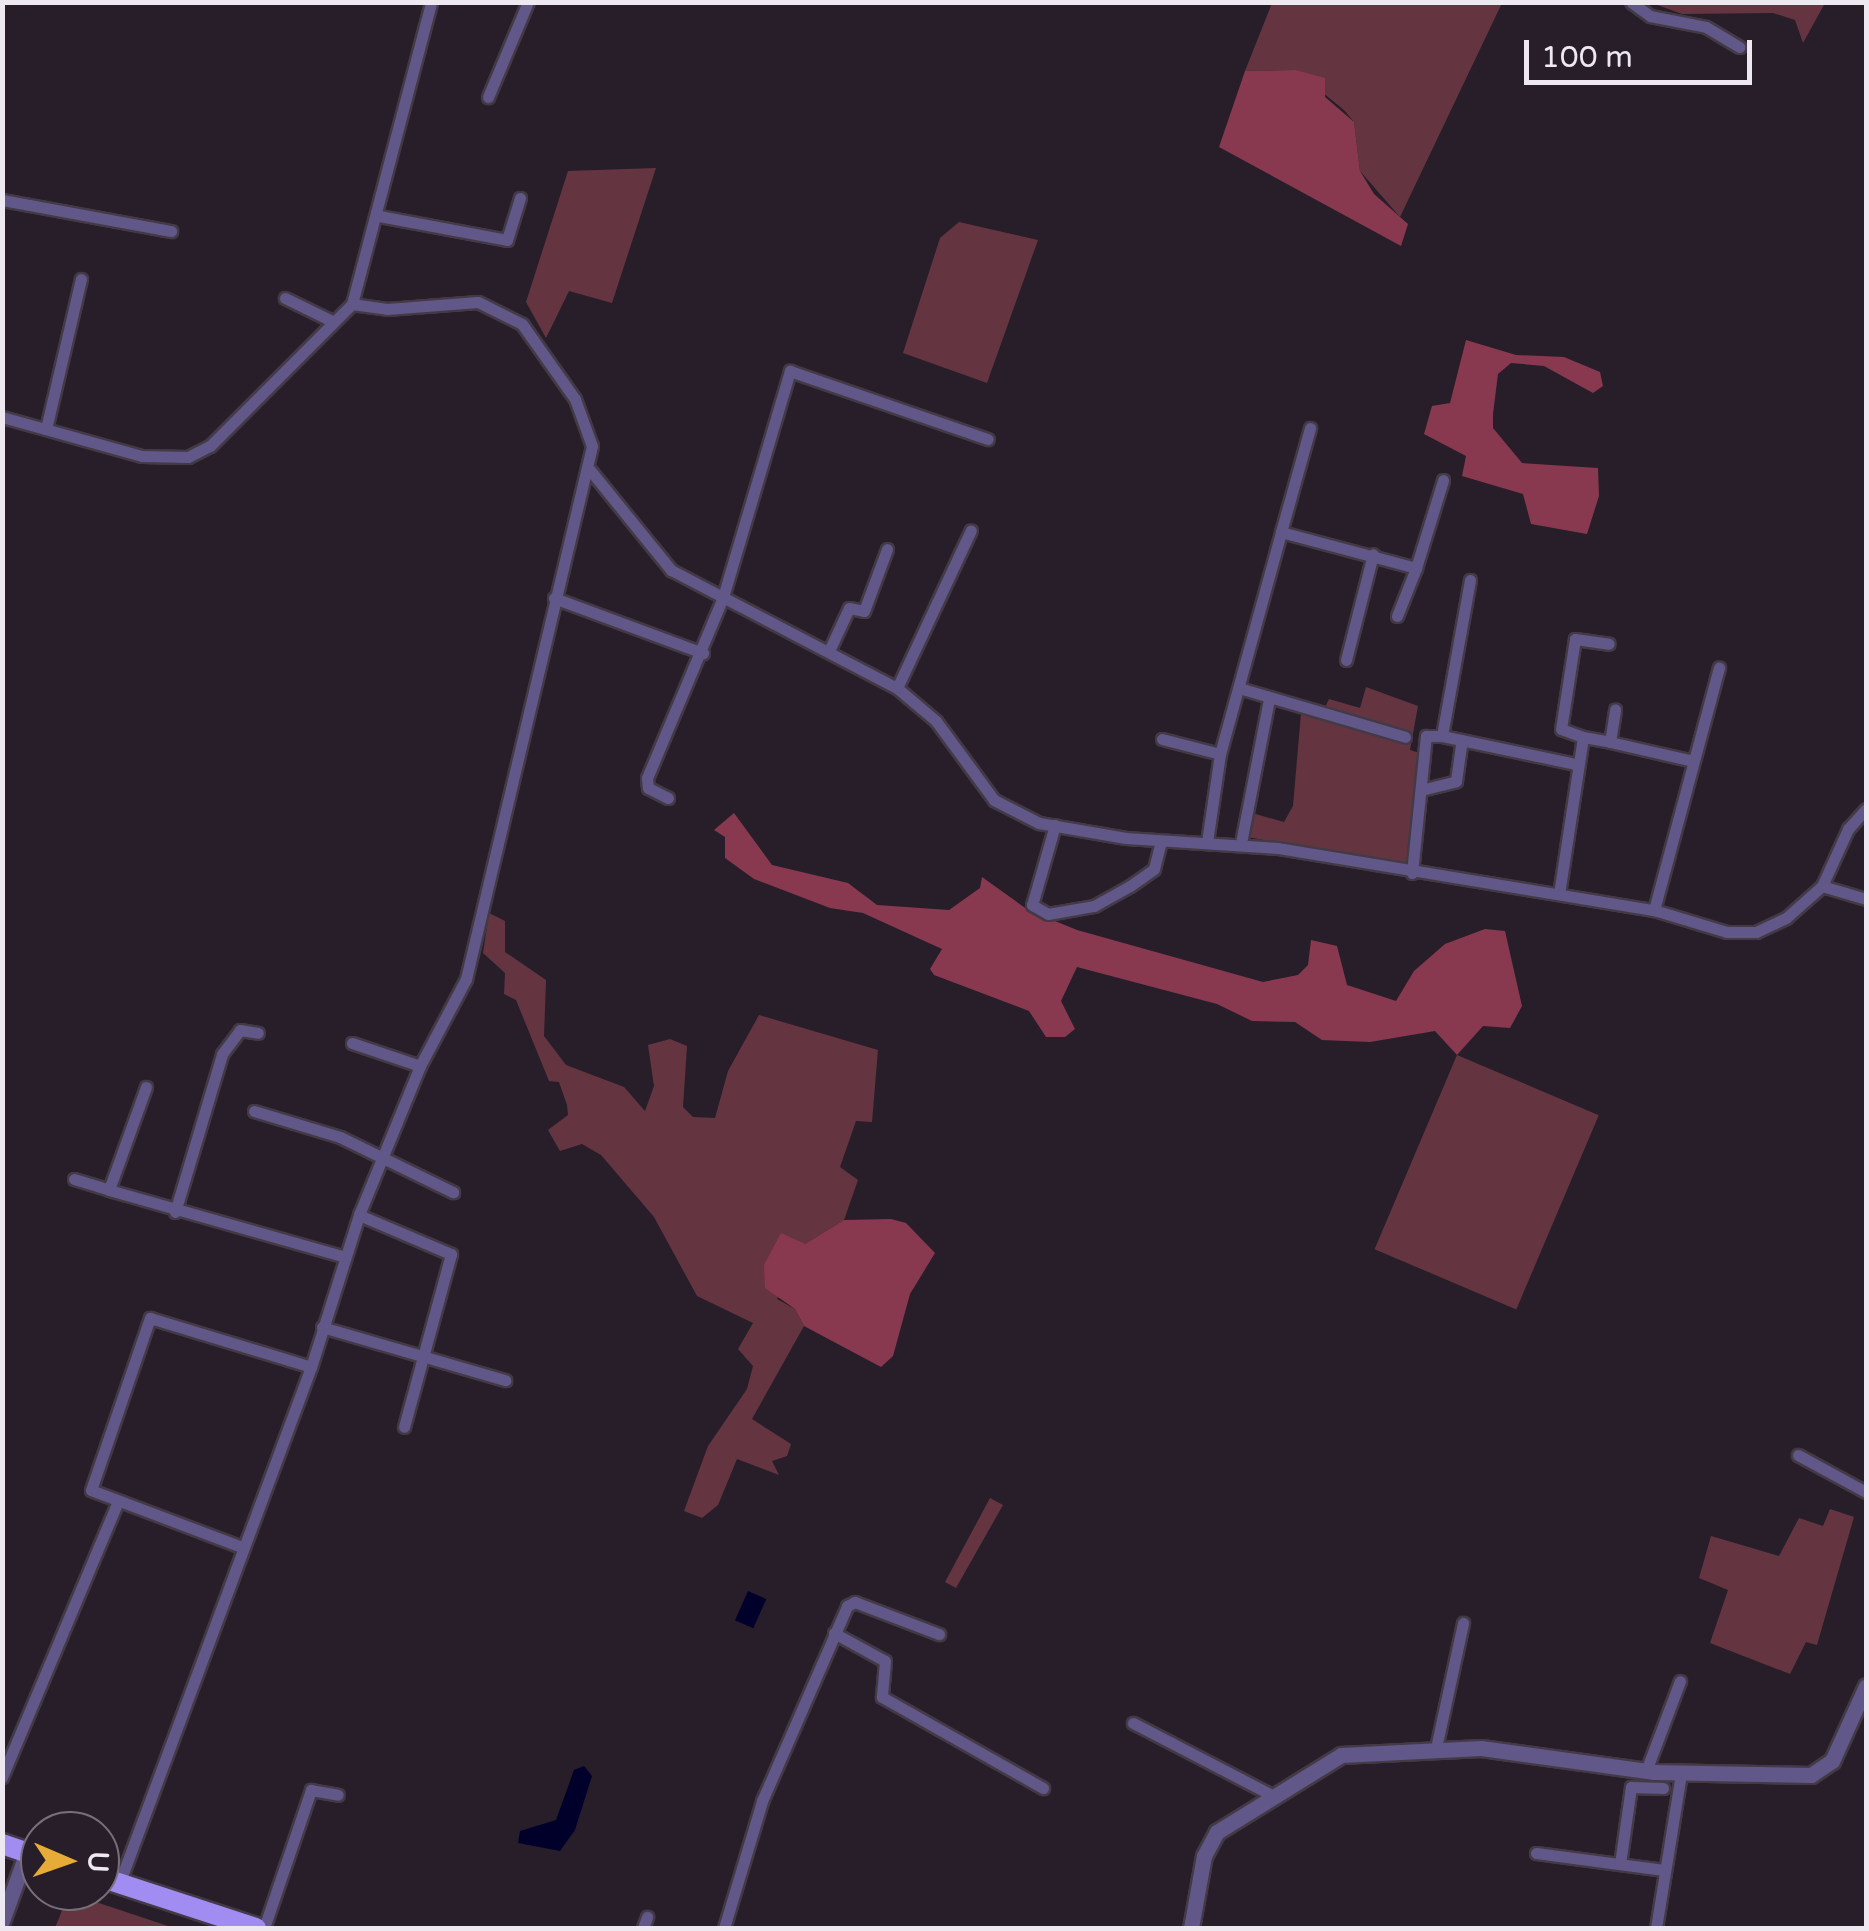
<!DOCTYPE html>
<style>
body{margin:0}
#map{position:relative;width:1869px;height:1931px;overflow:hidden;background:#271e2a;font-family:"Varela Round",sans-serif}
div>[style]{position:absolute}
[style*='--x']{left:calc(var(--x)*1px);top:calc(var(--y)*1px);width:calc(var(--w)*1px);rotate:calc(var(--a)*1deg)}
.green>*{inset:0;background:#643540;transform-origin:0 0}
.forest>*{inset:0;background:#89394f}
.water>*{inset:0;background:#01002b;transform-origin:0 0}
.roads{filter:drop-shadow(2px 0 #433a46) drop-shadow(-2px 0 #433a46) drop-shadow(0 2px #433a46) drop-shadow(0 -2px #433a46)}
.minor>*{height:11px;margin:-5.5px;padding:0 5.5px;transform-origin:5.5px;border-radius:5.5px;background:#615889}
.tertiary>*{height:15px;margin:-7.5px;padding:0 7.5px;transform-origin:7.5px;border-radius:7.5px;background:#615889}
.primary>*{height:20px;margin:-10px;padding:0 10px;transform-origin:10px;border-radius:10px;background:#a18df2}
span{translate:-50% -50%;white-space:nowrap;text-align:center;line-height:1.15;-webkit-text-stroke:9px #271e2a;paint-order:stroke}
.frame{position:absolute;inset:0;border:5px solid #eee8f0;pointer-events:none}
.north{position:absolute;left:20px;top:1811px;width:100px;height:100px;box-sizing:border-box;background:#271e2a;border:2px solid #776f79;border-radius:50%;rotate:92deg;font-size:28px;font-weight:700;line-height:40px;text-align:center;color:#eee8f0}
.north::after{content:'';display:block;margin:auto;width:35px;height:45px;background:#e7ac37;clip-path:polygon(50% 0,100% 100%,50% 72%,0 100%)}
.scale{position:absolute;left:1524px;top:40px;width:228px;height:45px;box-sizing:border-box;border:5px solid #eee8f0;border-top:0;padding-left:12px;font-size:30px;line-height:35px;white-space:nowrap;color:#eee8f0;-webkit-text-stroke:8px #271e2a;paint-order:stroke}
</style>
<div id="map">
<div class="green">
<i style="clip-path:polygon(1272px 3px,1502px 3px,1400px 217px,1360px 171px,1354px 122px,1344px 110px,1295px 70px,1245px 71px)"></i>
<i style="clip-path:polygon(1652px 3px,1825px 3px,1803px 43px,1795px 20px,1773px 13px,1682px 14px)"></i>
<i style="clip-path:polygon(656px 168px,612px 303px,569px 291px,546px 338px,526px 302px,568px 171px)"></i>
<i style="clip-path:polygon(959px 222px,1038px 240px,987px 383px,903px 353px,940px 238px)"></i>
<i style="clip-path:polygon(1366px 687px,1418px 706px,1410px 750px,1429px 756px,1414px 867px,1247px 837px,1252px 813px,1284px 822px,1293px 806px,1301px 713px,1319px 720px,1329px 699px,1360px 708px)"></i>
<i style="clip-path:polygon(489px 913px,505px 921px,505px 952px,546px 980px,544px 1036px,566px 1065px,624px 1087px,645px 1111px,654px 1086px,648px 1045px,670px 1039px,687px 1046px,683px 1107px,693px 1117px,715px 1118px,728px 1071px,759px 1015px,878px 1050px,872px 1122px,856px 1121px,840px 1167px,858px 1180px,844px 1220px,805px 1244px,777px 1299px,795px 1309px,804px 1326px,752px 1419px,791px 1444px,787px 1456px,772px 1461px,779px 1475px,737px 1459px,718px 1505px,702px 1518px,684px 1511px,708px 1446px,747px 1389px,753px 1366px,738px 1349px,753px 1323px,697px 1296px,654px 1217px,601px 1155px,582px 1144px,560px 1151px,548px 1130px,568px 1115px,567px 1105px,559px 1082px,549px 1081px,516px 1000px,504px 994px,505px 973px,483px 953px)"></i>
<i style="left:1457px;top:1055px;width:154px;height:211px;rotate:23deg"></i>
<i style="clip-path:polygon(990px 1498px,1003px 1505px,956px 1588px,945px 1582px)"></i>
<i style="clip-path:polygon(1830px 1509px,1854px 1517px,1817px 1645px,1806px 1642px,1790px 1674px,1710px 1643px,1728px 1590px,1699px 1578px,1711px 1536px,1779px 1556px,1799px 1518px,1823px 1526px)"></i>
<i style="clip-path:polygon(69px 1893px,174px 1928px,55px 1928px)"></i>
</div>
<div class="forest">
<i style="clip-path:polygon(1295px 70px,1325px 78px,1325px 97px,1354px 122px,1360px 171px,1374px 194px,1408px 224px,1401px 246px,1219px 147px,1245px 71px)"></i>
<i style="clip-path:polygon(1466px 340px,1516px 355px,1564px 357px,1600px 372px,1603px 386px,1593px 393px,1544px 366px,1511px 363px,1498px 374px,1493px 414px,1493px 428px,1522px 463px,1598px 468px,1599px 496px,1587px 534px,1531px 524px,1523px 494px,1462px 476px,1466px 456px,1424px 434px,1432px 406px,1450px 403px)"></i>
<i style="clip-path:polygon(734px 813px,772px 865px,848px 883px,877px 905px,949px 910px,980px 888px,982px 877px,1028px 910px,1077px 930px,1263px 982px,1298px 975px,1308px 965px,1311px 940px,1337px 946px,1347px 985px,1396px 1001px,1414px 971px,1445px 944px,1485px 929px,1505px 931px,1522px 1006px,1510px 1028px,1483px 1026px,1457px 1055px,1435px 1031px,1370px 1042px,1322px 1040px,1295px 1022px,1252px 1021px,1217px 1004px,1077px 967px,1061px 1001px,1075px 1029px,1065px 1037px,1046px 1037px,1029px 1011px,934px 975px,930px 969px,942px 949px,863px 913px,830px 908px,754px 879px,725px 858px,725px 837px,714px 830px)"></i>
<i style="clip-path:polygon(891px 1219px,906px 1223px,935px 1253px,910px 1294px,893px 1356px,881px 1367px,804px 1326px,795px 1309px,765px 1288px,764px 1265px,781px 1233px,805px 1244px,844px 1220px)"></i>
</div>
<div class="water">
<i style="left:748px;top:1591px;width:20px;height:32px;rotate:24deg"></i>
<i style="clip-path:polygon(584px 1766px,592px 1776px,575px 1830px,560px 1851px,518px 1843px,520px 1831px,556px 1820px,574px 1770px)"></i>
</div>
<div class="roads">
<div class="minor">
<i style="--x:1631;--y:2;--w:24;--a:36"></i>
<i style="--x:1650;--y:16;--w:57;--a:11.1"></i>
<i style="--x:1706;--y:27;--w:39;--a:31"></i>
<i style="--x:488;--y:97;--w:103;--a:-67.2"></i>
<i style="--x:2;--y:200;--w:172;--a:10.4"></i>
<i style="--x:379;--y:216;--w:130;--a:10.6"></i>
<i style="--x:507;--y:240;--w:44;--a:-72.8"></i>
<i style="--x:285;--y:298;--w:52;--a:26.1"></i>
<i style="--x:352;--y:304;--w:312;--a:-75.3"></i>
<i style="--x:2;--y:417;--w:145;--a:15.6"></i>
<i style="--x:142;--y:456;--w:46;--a:1.2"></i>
<i style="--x:188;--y:457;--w:25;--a:-27"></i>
<i style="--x:210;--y:446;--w:201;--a:-45"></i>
<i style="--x:352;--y:304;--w:35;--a:8"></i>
<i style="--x:387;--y:309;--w:91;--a:-4.4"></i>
<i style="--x:478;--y:302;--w:49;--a:26.6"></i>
<i style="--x:522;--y:324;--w:92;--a:54.8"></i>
<i style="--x:575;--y:399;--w:50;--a:70.1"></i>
<i style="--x:592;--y:446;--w:548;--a:103.3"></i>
<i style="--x:466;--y:979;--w:98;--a:117.9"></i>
<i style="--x:420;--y:1066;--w:161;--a:112.3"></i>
<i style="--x:359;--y:1215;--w:159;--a:107.5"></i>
<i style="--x:311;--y:1367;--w:552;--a:110.37"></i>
<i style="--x:46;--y:429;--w:154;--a:-76.9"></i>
<i style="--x:590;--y:470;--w:129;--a:51"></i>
<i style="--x:671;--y:570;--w:255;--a:27.6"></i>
<i style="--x:897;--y:688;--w:51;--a:40.2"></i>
<i style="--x:936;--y:721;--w:98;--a:53.7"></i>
<i style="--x:994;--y:800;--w:51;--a:27.1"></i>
<i style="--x:1039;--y:823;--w:88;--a:9.8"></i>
<i style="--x:1126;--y:838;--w:152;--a:3.8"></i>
<i style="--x:1278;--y:848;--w:381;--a:9.4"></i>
<i style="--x:1654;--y:910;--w:76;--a:16.8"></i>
<i style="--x:1727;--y:932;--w:29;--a:0"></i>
<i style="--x:1756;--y:932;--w:33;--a:-25"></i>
<i style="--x:1786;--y:918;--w:48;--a:-41.6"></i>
<i style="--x:1822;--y:886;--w:63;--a:-65.5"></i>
<i style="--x:1848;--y:829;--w:27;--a:-48"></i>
<i style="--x:1281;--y:532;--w:108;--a:-74.4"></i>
<i style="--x:1470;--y:580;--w:158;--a:100.2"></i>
<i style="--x:1442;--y:736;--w:137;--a:11.8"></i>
<i style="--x:554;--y:598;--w:159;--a:20.3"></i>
<i style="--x:1397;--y:616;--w:52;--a:-68.4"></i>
<i style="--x:829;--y:651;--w:47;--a:-65.1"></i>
<i style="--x:849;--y:608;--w:15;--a:11"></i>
<i style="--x:864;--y:611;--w:66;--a:-69.6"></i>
<i style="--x:1346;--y:660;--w:109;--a:-75.7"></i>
<i style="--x:897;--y:688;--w:174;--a:-64.9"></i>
<i style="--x:1239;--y:688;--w:173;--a:16.4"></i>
<i style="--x:1583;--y:737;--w:23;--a:-160"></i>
<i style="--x:1561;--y:729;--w:91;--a:-81.2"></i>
<i style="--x:1575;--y:639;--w:34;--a:8"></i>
<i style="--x:1162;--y:739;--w:60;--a:14.5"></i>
<i style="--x:1610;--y:742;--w:85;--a:12.9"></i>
<i style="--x:1421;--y:790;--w:36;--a:-14"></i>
<i style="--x:1456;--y:781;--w:37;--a:-82"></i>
<i style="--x:668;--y:798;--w:22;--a:-153"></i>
<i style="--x:648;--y:788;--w:10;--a:-96"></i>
<i style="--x:647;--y:778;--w:196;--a:-67.2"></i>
<i style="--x:723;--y:597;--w:236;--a:-73.5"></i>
<i style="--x:790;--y:371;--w:209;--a:19"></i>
<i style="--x:1055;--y:825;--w:83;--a:106"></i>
<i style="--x:1032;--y:905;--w:18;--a:29"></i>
<i style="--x:1048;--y:914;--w:47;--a:-9.9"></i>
<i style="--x:1094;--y:906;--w:41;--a:-29.1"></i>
<i style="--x:1130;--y:886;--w:29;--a:-35"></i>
<i style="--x:1154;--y:869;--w:29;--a:-76"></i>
<i style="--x:1207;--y:842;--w:89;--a:-81.6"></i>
<i style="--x:1220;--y:754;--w:230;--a:-74.6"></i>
<i style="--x:1281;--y:532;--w:140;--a:14.9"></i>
<i style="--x:1416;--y:568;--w:92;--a:-72.9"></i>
<i style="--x:1241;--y:843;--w:147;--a:-79"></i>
<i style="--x:1412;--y:873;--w:138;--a:-84.2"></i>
<i style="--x:1426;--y:736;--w:16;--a:0"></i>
<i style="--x:1822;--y:886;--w:46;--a:16.5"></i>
<i style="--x:1559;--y:894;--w:159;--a:-81.3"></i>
<i style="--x:1583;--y:737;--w:27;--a:10"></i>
<i style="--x:1610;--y:742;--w:33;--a:-81"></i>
<i style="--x:1654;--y:910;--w:251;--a:-75"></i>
<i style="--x:352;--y:1043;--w:72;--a:18.7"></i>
<i style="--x:146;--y:1087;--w:109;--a:109.8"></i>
<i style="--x:109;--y:1190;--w:245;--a:15.8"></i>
<i style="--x:254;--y:1111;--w:90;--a:16.8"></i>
<i style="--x:340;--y:1137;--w:126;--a:26"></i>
<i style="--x:74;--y:1179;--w:37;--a:17"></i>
<i style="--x:175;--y:1212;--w:165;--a:-73.4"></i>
<i style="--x:222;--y:1054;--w:30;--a:-53"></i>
<i style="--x:240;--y:1030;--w:18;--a:9"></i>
<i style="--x:359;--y:1215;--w:100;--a:23"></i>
<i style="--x:451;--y:1254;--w:179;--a:105.2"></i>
<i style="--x:322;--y:1327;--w:191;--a:16.2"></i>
<i style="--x:1798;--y:1455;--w:77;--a:28.6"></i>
<i style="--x:239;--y:1546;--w:158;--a:-159.3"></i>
<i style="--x:91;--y:1490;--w:182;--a:-71.1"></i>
<i style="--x:150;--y:1318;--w:168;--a:16.9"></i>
<i style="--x:834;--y:1633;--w:58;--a:28.8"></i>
<i style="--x:885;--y:1661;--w:36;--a:95"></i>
<i style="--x:882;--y:1697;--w:185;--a:29.5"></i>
<i style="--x:1133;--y:1723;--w:157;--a:27.4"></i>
<i style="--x:1436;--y:1748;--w:128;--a:-77.8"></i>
<i style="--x:1646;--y:1771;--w:96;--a:-69.3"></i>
<i style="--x:2;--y:1777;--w:299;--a:-67.2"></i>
<i style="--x:1536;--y:1853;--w:129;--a:7.6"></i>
<i style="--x:1620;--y:1864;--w:78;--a:-81.9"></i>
<i style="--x:1631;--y:1787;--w:32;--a:2"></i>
<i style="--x:264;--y:1928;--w:146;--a:-71.2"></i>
<i style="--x:311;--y:1790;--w:27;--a:10"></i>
<i style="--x:643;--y:1928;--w:12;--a:-70"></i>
<i style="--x:724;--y:1928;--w:133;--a:-73.3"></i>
<i style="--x:762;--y:1801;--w:213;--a:-66.4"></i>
<i style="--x:847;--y:1606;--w:9;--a:-27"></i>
<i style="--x:855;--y:1602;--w:90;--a:20.9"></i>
<i style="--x:1656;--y:1928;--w:157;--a:-80.8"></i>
</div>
<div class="tertiary">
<i style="--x:2;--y:1921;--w:73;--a:-70.1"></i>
<i style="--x:1191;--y:1928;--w:73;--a:-79.8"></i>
<i style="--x:1204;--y:1856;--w:27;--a:-62"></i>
<i style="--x:1217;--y:1832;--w:146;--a:-31.8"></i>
<i style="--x:1341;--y:1755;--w:140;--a:-2.9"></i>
<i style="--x:1481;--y:1748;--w:175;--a:7.9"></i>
<i style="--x:1654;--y:1772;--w:157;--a:1.1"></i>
<i style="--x:1811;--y:1775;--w:25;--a:-34"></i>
<i style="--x:1832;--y:1761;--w:82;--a:-65.6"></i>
</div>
<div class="primary">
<i style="--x:2;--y:1844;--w:40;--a:18.9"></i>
<i style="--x:100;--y:1877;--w:164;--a:18.1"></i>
</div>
</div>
<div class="frame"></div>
<div class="north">U</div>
<div class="scale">100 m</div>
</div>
